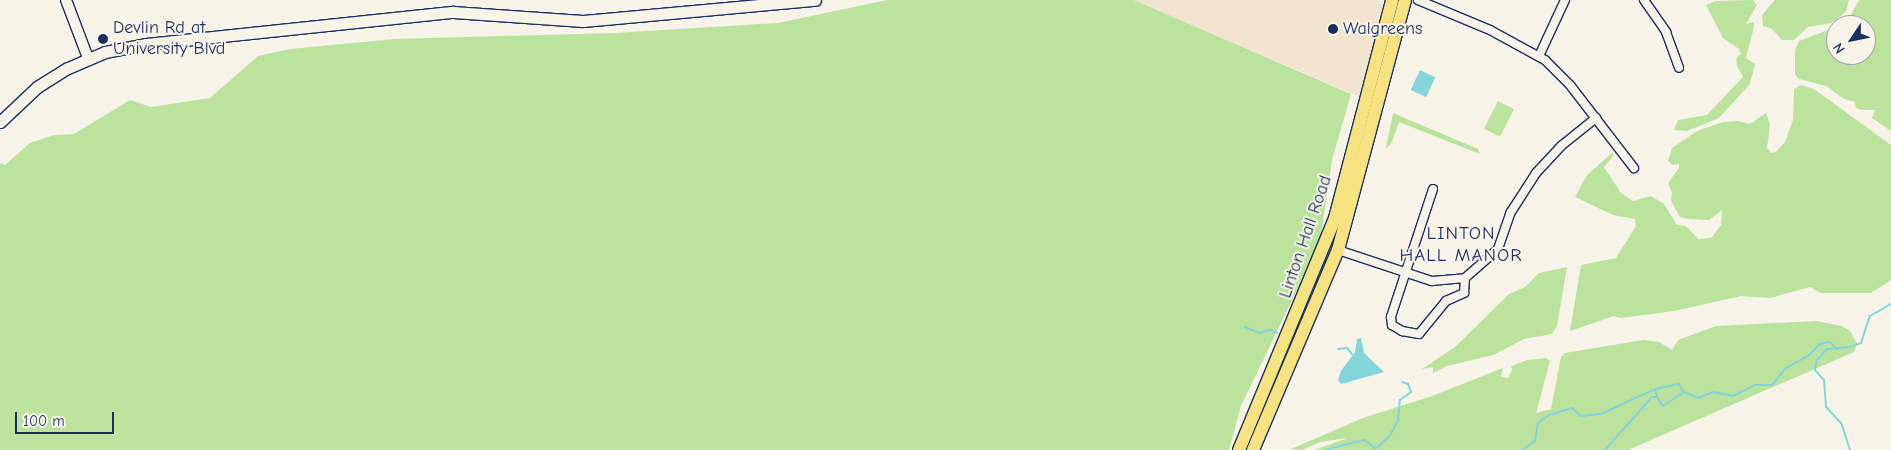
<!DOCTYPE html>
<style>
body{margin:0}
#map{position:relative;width:1891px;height:450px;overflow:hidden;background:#f7f3e8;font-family:"Comic Neue",sans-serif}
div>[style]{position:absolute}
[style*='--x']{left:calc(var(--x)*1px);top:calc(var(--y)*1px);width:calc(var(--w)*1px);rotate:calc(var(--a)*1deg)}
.built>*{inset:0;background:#f2e5d0}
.green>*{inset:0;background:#bce39e;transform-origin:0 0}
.water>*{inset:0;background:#84d5da;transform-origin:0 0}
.stream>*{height:2px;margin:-1px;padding:0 1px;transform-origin:1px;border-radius:1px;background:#84d5da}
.roads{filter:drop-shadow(1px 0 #1b2f5e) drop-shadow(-1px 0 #1b2f5e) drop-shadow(0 1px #1b2f5e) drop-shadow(0 -1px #1b2f5e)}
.minor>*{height:8px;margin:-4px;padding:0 4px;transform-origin:4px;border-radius:4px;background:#f7f3e8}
.tertiary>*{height:10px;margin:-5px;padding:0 5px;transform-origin:5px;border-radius:5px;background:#f7f3e8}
.secondary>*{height:11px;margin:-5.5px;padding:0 5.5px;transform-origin:5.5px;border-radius:5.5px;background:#f7f3e8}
.primary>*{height:12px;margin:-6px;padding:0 6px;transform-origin:6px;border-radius:6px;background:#f7e281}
.dots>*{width:14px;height:14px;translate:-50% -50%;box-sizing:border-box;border:2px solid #f7f3e8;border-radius:50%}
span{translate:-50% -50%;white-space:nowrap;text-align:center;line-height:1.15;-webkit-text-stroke:4px #f7f3e8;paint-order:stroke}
.poi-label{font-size:18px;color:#1b2f5e}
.left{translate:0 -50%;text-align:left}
.street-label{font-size:18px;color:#1b2f5e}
.neighbourhood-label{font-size:19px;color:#1b2f5e;letter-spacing:1px}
.north{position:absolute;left:1826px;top:15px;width:50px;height:50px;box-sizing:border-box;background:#f7f3e8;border:1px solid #9fa5b1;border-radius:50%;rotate:236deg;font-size:14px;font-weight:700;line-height:20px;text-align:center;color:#1b2f5e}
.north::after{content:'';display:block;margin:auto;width:18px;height:22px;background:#1b2f5e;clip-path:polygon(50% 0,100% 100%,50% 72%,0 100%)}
.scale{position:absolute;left:15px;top:412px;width:99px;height:22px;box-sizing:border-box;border:2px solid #1b2f5e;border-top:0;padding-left:6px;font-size:15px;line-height:18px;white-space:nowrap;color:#1b2f5e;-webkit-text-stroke:4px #f7f3e8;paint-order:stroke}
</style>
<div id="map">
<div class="built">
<i style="clip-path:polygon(1134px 0,1380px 0,1383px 7px,1360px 97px)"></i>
</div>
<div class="green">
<i style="clip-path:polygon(887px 0,1134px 0,1351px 94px,1332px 160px,1320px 242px,1241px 406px,1229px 450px,0 450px,0 163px,5px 165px,30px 143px,54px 135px,74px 134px,130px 100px,151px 107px,210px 98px,258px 56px,290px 49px,394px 39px,615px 33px,778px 23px)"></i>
<i style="clip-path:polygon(1753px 0,1757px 5px,1746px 24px,1754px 22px,1754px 27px,1746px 58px,1755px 64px,1750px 84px,1719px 118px,1687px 131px,1674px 130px,1678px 120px,1707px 115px,1743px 77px,1737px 66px,1736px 58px,1741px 54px,1739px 49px,1723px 38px,1706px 5px,1716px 1px)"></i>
<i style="clip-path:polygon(1775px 0,1849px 0,1846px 11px,1839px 18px,1831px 23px,1808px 27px,1794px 40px,1782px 40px,1772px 29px,1763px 26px,1762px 15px)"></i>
<i style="clip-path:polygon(1859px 0,1891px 0,1891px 131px,1872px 118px,1875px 110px,1861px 110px,1856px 108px,1855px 102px,1844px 99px,1826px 86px,1799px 79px,1795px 74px,1795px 50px,1799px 41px,1836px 27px,1836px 55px,1866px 55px,1866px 25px,1840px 25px,1849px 18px)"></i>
<i style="clip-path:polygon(1801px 85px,1814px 89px,1891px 145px,1891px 280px,1871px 293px,1821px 293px,1810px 287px,1770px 298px,1741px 296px,1674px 311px,1621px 318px,1614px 316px,1570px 331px,1581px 265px,1616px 258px,1636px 226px,1635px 219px,1613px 215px,1575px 197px,1587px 175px,1612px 153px,1614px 155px,1604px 167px,1621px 193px,1633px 201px,1651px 196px,1664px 204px,1677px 225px,1686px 226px,1698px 239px,1711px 238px,1721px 225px,1722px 210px,1709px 220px,1688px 219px,1680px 217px,1671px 201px,1672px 193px,1668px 183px,1679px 168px,1679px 164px,1673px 165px,1668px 161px,1672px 148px,1697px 131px,1723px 122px,1738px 121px,1750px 124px,1766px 113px,1770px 125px,1767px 148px,1771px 153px,1776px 152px,1785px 142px,1793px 120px,1794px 89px)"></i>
<i style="left:1498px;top:101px;width:18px;height:31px;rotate:27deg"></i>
<i style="clip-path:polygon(1393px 113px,1478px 149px,1480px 154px,1399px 122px,1391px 144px,1386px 148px)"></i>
<i style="clip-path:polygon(1567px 267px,1557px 326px,1552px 334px,1524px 339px,1493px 355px,1447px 366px,1433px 373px,1433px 367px,1422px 369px,1455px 347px,1509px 294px,1525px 287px,1539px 273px)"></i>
<i style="clip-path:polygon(1816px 321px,1842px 326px,1850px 331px,1857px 343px,1854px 352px,1628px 450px,1314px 450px,1348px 438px,1320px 442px,1302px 450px,1291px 449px,1363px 418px,1432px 396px,1503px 368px,1501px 377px,1508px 378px,1512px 370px,1511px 366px,1527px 360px,1546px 358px,1550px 361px,1536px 413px,1551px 409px,1561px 357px,1565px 353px,1643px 340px,1659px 342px,1672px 350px,1678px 340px,1716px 326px)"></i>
</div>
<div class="water">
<i style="left:1420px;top:70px;width:17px;height:22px;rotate:25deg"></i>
<i style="clip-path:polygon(1361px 338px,1364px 353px,1384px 372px,1341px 384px,1338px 380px,1341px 371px,1355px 352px,1357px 339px)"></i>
</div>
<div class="stream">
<i style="--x:1245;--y:327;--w:15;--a:23"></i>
<i style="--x:1259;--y:333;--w:11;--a:-15"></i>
<i style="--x:1270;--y:330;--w:8;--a:23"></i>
<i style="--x:1338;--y:349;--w:9;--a:-6"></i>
<i style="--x:1347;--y:348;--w:8;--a:50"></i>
<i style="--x:1655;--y:389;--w:25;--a:-12"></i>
<i style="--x:1679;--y:384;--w:8;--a:60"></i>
<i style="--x:1326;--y:450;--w:39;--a:-15"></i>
<i style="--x:1364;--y:440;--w:14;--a:36"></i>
<i style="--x:1374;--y:450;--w:20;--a:-41"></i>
<i style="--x:1389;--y:437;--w:18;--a:-61"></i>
<i style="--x:1398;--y:421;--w:21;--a:-85"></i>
<i style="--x:1400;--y:400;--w:14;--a:-36"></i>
<i style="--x:1411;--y:392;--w:9;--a:-111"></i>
<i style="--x:1408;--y:384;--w:6;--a:-162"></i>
<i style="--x:1522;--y:450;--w:16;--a:-35"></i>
<i style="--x:1535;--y:441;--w:18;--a:-81"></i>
<i style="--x:1538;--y:423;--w:14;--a:-36"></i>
<i style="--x:1549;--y:415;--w:24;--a:-17"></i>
<i style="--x:1572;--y:408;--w:12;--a:42"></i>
<i style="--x:1581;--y:416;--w:20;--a:-6"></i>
<i style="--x:1601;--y:414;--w:60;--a:-24.8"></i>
<i style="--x:1655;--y:389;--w:8;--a:76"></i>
<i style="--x:1605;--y:450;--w:71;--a:-48.4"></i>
<i style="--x:1652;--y:397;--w:5;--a:0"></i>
<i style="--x:1657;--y:397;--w:11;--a:56"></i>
<i style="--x:1663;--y:406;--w:25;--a:-34"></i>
<i style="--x:1684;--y:392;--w:15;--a:23"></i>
<i style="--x:1698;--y:398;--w:16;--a:-22"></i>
<i style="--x:1713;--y:392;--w:20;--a:11"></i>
<i style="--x:1733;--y:396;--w:25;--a:-27"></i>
<i style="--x:1755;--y:385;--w:17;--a:0"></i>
<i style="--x:1772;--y:385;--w:22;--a:-51"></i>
<i style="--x:1786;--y:368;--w:26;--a:-29"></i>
<i style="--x:1809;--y:355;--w:16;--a:-45"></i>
<i style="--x:1820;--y:344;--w:10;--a:-11"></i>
<i style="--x:1830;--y:342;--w:10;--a:45"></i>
<i style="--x:1850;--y:450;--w:28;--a:-108"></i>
<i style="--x:1841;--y:423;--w:22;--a:-133"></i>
<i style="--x:1826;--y:407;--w:27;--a:-94"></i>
<i style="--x:1824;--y:380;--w:13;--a:-132"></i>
<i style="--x:1815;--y:370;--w:10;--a:-79"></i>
<i style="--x:1817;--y:360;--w:15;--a:-48"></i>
<i style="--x:1827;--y:349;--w:23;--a:-5"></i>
<i style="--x:1850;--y:347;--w:12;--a:-20"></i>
<i style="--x:1861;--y:343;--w:28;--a:-72"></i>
<i style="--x:1870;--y:316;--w:24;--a:-30"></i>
</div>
<div class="roads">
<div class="minor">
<i style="--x:1418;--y:0;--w:78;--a:22.6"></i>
<i style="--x:1490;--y:30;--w:63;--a:28.6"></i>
<i style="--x:1545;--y:60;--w:35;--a:45"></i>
<i style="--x:1570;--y:85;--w:105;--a:52.4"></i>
<i style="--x:1644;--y:0;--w:39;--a:55"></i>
<i style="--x:1666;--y:32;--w:38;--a:70"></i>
<i style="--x:1539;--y:56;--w:62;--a:-65.1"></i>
<i style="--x:1433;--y:189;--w:135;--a:108.2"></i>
<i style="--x:1391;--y:317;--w:8;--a:83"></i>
<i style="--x:1392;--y:325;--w:12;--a:31"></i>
<i style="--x:1402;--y:331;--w:17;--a:10"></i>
<i style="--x:1419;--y:334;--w:43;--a:-50.7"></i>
<i style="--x:1446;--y:301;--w:20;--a:-24"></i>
<i style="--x:1464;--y:293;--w:15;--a:-86"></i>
<i style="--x:1338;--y:250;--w:99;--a:18.3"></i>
<i style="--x:1432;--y:281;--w:33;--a:-5"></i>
<i style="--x:1465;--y:278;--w:44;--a:-41.3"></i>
<i style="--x:1498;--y:249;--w:39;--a:-71"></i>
<i style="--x:1511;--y:212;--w:46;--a:-57.3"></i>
<i style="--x:1536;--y:173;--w:37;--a:-47"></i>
<i style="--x:1561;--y:146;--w:45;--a:-38.7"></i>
</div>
<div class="tertiary">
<i style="--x:66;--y:0;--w:62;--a:69.2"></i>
</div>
<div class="secondary">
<i style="--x:0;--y:122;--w:51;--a:-43.4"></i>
<i style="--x:37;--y:87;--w:36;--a:-32"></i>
<i style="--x:68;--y:68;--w:40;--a:-23.4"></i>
<i style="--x:105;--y:52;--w:42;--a:-11"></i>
<i style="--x:146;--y:44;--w:309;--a:-6"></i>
<i style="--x:453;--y:12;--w:130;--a:4"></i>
<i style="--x:583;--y:21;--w:233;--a:-5.2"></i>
</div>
<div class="primary">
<i style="--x:1239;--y:450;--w:251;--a:-67.5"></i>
<i style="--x:1335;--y:218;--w:225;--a:-75.3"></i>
<i style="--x:1253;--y:450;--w:217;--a:-67"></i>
<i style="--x:1338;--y:250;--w:259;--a:-75"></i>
</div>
</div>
<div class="dots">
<i style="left:1333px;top:29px;background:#1b2f5e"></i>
<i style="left:103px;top:39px;background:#1b2f5e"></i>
</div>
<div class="poi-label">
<span class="left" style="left:113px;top:39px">Devlin Rd at<br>University Blvd</span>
<span class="left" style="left:1343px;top:29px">Walgreens</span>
</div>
<div class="street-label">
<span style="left:1306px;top:237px;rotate:-71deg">Linton Hall Road</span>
</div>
<div class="neighbourhood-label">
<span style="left:1461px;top:245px">LINTON<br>HALL MANOR</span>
</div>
<div class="north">N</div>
<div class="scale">100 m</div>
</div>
